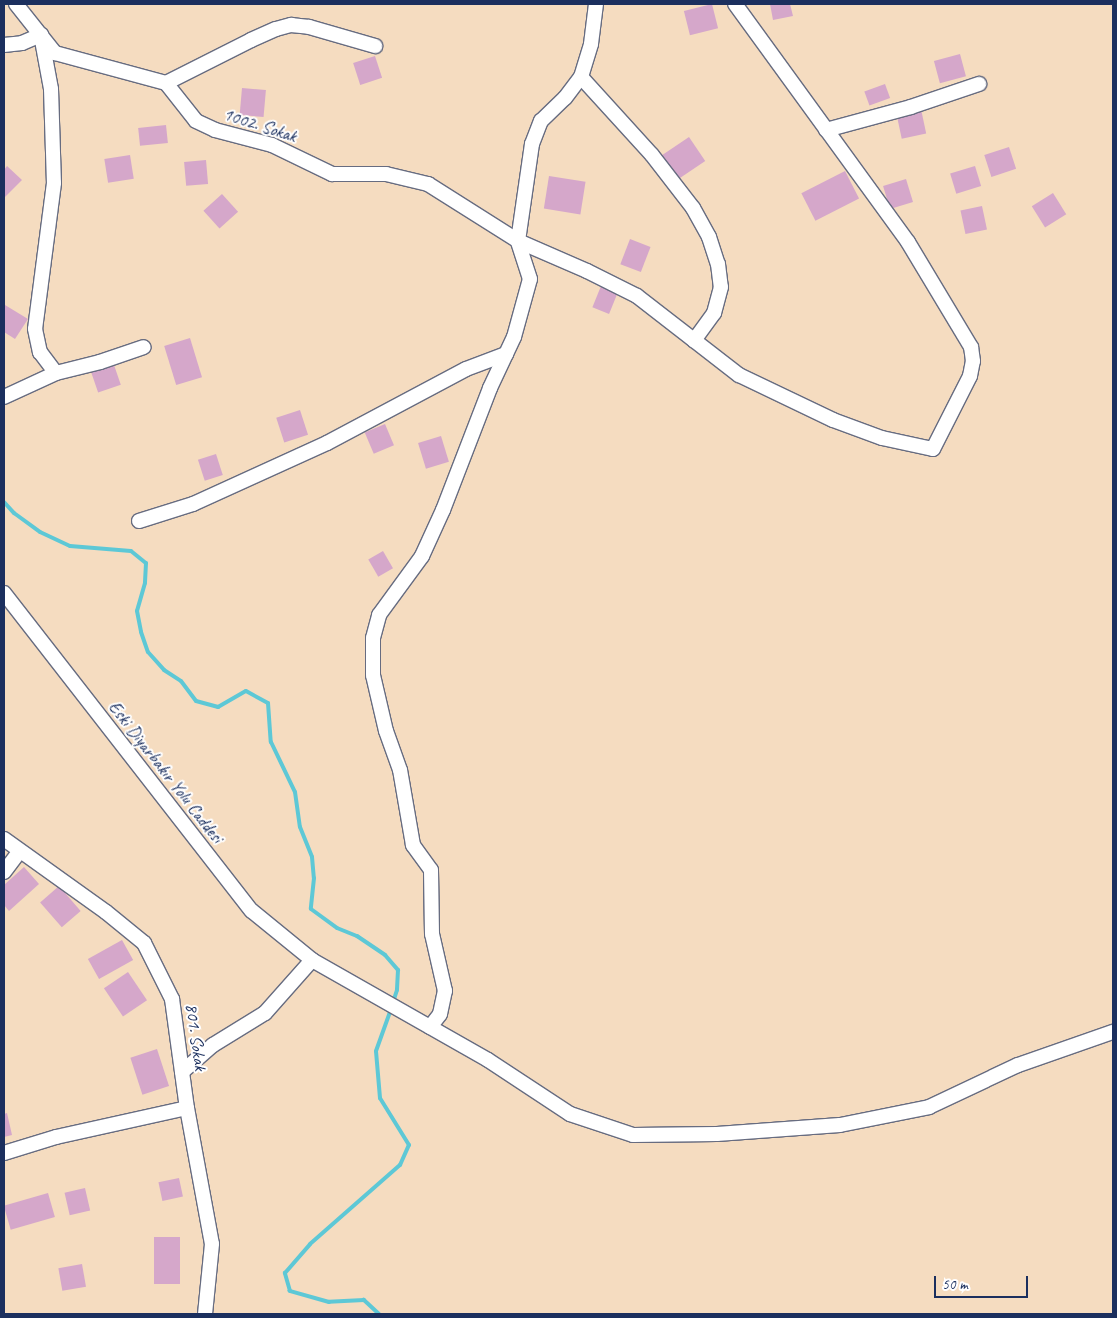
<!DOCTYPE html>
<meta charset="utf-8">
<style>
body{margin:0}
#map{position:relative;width:1117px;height:1318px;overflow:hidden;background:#f5dcc0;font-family:Caveat,sans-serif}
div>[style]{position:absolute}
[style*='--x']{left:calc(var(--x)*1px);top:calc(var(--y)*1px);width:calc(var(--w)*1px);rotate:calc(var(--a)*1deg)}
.stream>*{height:4px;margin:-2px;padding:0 2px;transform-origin:2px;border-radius:2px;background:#5dc8d6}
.building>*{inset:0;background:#d5a7ca;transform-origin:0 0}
.roads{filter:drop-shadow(1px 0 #676c80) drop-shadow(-1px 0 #676c80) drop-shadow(0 1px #676c80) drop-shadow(0 -1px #676c80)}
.minor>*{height:14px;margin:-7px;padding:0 7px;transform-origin:7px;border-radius:7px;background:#fff}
span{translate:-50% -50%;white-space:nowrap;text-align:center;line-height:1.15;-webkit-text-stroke:4px #fff;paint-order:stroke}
.street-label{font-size:18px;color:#1b2f5e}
.frame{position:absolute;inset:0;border:5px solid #1b2f5e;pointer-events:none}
.scale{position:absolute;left:934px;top:1276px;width:94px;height:22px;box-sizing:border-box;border:2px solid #1b2f5e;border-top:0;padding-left:6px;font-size:15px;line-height:18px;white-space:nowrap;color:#1b2f5e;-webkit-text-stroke:4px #fff;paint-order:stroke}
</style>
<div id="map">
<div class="stream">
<i style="--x:4;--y:502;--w:15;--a:48"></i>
<i style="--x:14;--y:513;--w:32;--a:36"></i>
<i style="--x:40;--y:532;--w:33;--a:25"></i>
<i style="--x:70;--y:546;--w:61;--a:4.7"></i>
<i style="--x:131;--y:551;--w:19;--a:39"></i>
<i style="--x:146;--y:563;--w:20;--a:93"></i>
<i style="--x:145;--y:583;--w:29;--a:106"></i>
<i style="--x:137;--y:611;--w:21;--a:79"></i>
<i style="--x:141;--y:632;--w:21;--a:71"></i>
<i style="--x:148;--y:652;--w:24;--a:48"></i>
<i style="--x:164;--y:670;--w:20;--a:33"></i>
<i style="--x:181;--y:681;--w:25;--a:53"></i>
<i style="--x:196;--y:701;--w:23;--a:15"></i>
<i style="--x:218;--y:707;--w:32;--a:-30"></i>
<i style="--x:246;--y:691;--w:25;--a:29"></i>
<i style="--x:268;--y:703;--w:39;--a:86"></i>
<i style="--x:271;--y:742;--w:55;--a:64.4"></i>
<i style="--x:295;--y:792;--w:35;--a:82"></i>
<i style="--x:300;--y:827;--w:32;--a:68"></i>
<i style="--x:312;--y:857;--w:21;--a:85"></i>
<i style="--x:314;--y:878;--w:31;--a:96"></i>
<i style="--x:311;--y:909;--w:32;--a:36"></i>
<i style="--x:337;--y:928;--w:22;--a:22"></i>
<i style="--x:357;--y:936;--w:34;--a:34"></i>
<i style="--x:385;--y:955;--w:20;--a:49"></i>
<i style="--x:398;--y:970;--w:20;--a:93"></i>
<i style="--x:397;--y:990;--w:13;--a:108"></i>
<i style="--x:379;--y:1314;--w:21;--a:-137"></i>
<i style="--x:364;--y:1300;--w:35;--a:177"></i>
<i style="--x:329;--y:1302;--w:41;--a:-164.2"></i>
<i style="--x:290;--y:1291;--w:19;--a:-106"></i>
<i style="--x:285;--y:1273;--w:38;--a:-49"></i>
<i style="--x:310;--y:1244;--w:120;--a:-41.3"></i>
<i style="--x:400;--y:1165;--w:22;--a:-66"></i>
<i style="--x:409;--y:1145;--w:55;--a:-121.7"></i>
<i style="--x:380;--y:1098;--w:47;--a:-94.9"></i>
<i style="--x:376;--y:1051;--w:45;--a:-70.3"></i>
</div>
<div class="building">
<i style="left:712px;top:4px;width:25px;height:29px;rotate:76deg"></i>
<i style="clip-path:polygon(770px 4px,790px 4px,793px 16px,773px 20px)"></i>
<i style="left:960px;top:54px;width:23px;height:27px;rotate:75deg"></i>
<i style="left:375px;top:56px;width:23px;height:23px;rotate:72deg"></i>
<i style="left:885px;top:84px;width:15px;height:22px;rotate:70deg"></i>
<i style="left:242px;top:88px;width:24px;height:27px;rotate:5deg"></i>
<i style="left:921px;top:109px;width:25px;height:25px;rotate:78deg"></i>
<i style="left:166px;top:125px;width:18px;height:28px;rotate:84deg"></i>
<i style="left:689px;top:137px;width:29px;height:34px;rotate:56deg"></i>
<i style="left:1009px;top:147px;width:23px;height:26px;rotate:72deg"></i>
<i style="left:130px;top:155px;width:24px;height:26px;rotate:81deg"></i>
<i style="left:206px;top:160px;width:24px;height:22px;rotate:85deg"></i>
<i style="clip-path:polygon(7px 166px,22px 180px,5px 197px,4px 170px)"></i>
<i style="left:975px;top:166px;width:21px;height:26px;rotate:73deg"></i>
<i style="left:845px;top:171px;width:31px;height:49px;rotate:63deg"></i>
<i style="left:549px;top:176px;width:37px;height:33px;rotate:9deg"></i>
<i style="left:906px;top:179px;width:24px;height:24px;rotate:73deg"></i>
<i style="left:1053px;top:193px;width:25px;height:25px;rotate:58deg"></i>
<i style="left:222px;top:194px;width:24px;height:25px;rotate:48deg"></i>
<i style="left:982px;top:206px;width:24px;height:22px;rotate:78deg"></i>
<i style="left:630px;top:239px;width:22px;height:27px;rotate:21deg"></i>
<i style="left:601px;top:286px;width:18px;height:23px;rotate:22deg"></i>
<i style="clip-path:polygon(5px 305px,28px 319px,15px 339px,4px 332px)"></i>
<i style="left:190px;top:338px;width:41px;height:27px;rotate:73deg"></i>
<i style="left:113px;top:362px;width:24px;height:24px;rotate:71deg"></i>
<i style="left:300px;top:410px;width:26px;height:25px;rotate:72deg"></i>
<i style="left:385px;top:424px;width:23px;height:22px;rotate:67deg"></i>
<i style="left:441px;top:436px;width:27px;height:24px;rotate:73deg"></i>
<i style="left:216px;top:454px;width:22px;height:19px;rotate:72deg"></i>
<i style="left:383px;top:551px;width:20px;height:17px;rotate:60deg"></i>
<i style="clip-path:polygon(24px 867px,39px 884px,9px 911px,4px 905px,4px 885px)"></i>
<i style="left:59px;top:886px;width:33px;height:25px;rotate:49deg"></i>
<i style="left:122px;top:940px;width:23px;height:39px;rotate:61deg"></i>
<i style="left:128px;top:972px;width:34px;height:29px;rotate:56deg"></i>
<i style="left:157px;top:1049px;width:39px;height:28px;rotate:72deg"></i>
<i style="clip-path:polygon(7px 1113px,12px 1135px,4px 1137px,4px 1114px)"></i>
<i style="left:179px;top:1178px;width:19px;height:21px;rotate:78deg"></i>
<i style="left:85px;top:1188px;width:23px;height:21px;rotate:77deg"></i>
<i style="left:48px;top:1193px;width:25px;height:46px;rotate:74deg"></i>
<i style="left:154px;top:1237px;width:26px;height:47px"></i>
<i style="left:82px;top:1264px;width:23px;height:24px;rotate:80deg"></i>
</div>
<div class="roads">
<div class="minor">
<i style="--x:16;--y:4;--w:63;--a:51.5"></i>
<i style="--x:55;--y:53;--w:115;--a:15.1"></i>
<i style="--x:166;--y:83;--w:48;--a:51.7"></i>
<i style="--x:196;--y:121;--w:21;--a:25"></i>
<i style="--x:215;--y:130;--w:59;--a:14.7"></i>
<i style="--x:272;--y:145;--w:67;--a:25.8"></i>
<i style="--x:332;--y:174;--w:54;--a:0"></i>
<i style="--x:386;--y:174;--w:43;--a:13.4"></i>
<i style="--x:428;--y:184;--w:107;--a:32.3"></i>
<i style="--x:518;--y:241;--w:75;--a:23.5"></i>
<i style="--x:587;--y:271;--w:56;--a:26.6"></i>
<i style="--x:637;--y:296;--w:129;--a:37.8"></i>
<i style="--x:739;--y:375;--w:104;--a:25.6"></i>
<i style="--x:833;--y:420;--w:52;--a:20.2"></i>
<i style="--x:882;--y:438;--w:52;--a:12.2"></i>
<i style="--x:933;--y:449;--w:82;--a:-63.1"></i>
<i style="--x:970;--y:376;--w:15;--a:-79"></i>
<i style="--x:973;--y:361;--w:14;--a:-98"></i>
<i style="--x:971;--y:347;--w:122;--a:-121"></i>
<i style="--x:908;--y:242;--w:294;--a:-126"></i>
<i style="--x:4;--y:45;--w:18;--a:-6"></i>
<i style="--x:22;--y:43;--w:21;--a:-23"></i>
<i style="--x:41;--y:35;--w:55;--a:79.5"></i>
<i style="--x:51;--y:89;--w:94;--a:88.2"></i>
<i style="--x:54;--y:183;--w:147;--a:97.4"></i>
<i style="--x:35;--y:329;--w:24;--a:78"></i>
<i style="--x:40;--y:352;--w:26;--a:53"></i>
<i style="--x:581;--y:77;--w:105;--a:47.7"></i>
<i style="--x:652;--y:155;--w:67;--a:52.3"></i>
<i style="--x:693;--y:208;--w:33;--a:61"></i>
<i style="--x:709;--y:237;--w:28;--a:72"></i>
<i style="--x:718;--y:264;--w:23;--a:83"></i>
<i style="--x:721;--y:287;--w:27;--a:105"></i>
<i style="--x:714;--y:313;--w:34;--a:126"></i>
<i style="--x:166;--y:83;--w:95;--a:-26.8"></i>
<i style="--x:251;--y:40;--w:27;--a:-24"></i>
<i style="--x:276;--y:29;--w:16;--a:-15"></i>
<i style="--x:291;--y:25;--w:18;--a:6"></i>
<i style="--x:309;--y:27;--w:69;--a:16.1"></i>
<i style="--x:826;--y:130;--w:88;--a:-15.1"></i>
<i style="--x:911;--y:107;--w:72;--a:-18.7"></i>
<i style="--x:4;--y:397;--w:57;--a:-24.8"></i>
<i style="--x:56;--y:373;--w:45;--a:-14"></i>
<i style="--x:100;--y:362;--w:46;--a:-18.8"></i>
<i style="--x:139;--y:521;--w:57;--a:-17.5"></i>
<i style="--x:193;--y:504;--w:147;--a:-24.5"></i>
<i style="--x:327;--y:443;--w:157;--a:-28"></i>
<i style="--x:466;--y:369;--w:43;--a:-20.6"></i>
<i style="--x:4;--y:593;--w:403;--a:52.1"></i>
<i style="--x:252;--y:911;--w:77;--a:39.2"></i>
<i style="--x:312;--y:960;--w:202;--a:29.6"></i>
<i style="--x:488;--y:1060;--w:98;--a:33.4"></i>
<i style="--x:570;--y:1114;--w:66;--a:18.4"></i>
<i style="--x:633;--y:1135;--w:84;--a:-0.7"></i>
<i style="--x:717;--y:1134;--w:123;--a:-4.2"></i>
<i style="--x:840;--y:1125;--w:91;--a:-11.4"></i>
<i style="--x:929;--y:1107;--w:98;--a:-25.3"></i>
<i style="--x:1018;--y:1065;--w:101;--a:-19.2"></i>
<i style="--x:4;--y:839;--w:125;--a:35.6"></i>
<i style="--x:106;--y:912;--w:49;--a:39.2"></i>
<i style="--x:144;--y:943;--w:63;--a:63.4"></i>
<i style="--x:172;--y:999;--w:110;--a:82.2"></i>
<i style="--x:187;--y:1108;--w:138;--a:79.6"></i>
<i style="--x:212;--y:1244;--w:70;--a:95.7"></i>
<i style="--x:4;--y:872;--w:26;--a:-53"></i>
<i style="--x:430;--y:1027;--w:16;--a:-52"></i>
<i style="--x:440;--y:1014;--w:24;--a:-78"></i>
<i style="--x:445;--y:991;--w:58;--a:-102.8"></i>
<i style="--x:432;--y:934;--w:64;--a:-90.9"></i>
<i style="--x:431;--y:870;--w:31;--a:-126"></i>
<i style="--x:413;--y:845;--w:76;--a:-99.8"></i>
<i style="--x:400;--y:770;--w:41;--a:-109.7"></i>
<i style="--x:386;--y:731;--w:57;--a:-103.1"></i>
<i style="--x:373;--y:675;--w:37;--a:-90"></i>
<i style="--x:373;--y:638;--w:24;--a:-75"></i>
<i style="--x:379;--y:615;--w:73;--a:-53.9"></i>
<i style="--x:422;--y:556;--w:51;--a:-65.5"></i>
<i style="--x:443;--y:510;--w:131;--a:-68.9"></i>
<i style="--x:490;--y:388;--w:56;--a:-64.8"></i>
<i style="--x:514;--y:337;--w:60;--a:-74.6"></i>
<i style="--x:530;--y:279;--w:40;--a:-108"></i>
<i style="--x:518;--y:241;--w:98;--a:-81.8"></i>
<i style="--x:532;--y:144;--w:25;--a:-69"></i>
<i style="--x:541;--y:121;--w:33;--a:-44"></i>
<i style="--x:565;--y:98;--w:26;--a:-53"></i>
<i style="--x:581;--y:77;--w:34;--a:-73"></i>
<i style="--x:591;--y:44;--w:40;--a:-82.9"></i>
<i style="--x:182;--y:1072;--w:41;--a:-41.1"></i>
<i style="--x:213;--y:1045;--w:61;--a:-31.6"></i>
<i style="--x:265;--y:1013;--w:71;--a:-48.4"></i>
<i style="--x:4;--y:1153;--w:54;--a:-17.1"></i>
<i style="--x:56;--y:1137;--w:134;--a:-12.5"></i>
</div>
</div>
<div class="street-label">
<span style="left:260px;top:125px;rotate:18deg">1002. Sokak</span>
<span style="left:166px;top:772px;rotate:52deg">Eski Diyarbakır Yolu Caddesi</span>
<span style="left:196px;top:1037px;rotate:82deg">801. Sokak</span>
</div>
<div class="frame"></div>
<div class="scale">50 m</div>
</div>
